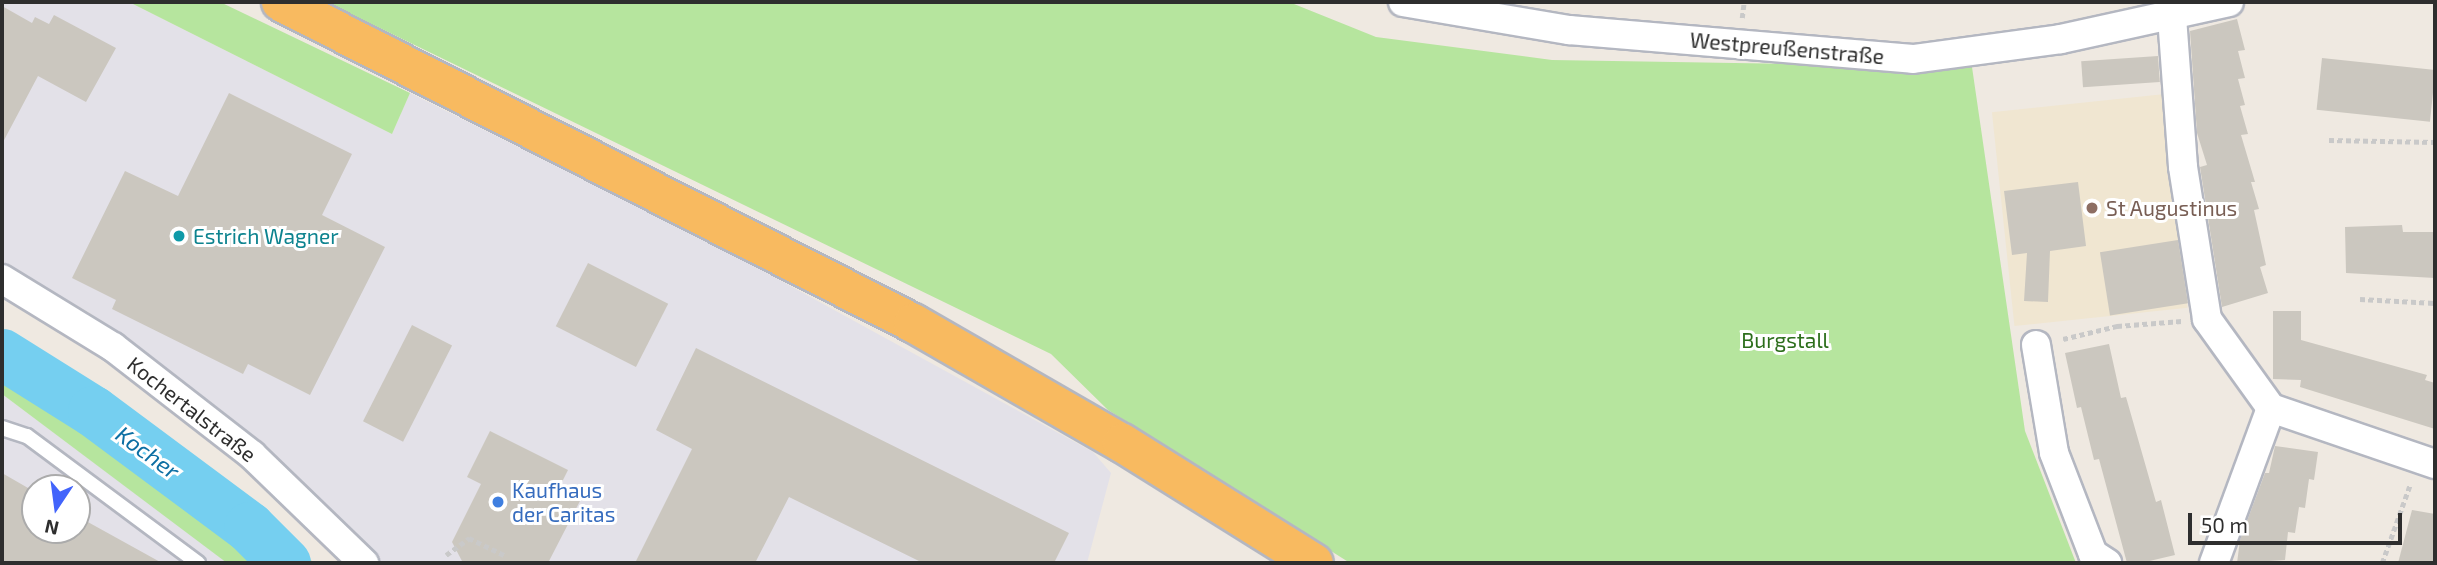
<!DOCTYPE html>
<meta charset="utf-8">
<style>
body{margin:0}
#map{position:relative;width:2437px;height:565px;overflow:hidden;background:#efe9e1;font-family:"Exo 2",sans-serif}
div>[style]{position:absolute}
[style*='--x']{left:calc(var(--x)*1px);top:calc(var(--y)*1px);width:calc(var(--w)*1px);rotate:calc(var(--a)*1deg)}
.industrial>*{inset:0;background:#e3e1e8}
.education>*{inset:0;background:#f0e6d1;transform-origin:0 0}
.green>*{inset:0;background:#b6e59e}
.river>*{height:51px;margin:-25.5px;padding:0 25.5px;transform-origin:25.5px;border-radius:25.5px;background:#75cff0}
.building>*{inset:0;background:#cbc7bf;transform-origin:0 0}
.path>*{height:4.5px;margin-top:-2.25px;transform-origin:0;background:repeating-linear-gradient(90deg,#c9c9c9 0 5px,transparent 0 8.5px)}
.roads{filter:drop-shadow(2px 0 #b4b7c1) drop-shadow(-2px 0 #b4b7c1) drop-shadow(0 2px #b4b7c1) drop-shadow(0 -2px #b4b7c1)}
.service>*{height:14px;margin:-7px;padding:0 7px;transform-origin:7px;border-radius:7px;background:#fff}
.minor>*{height:28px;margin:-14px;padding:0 14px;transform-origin:14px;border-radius:14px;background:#fff}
.trunk>*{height:38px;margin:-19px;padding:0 19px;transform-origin:19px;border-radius:19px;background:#f8ba60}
.dots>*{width:19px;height:19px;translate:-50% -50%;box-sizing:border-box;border:4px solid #fff;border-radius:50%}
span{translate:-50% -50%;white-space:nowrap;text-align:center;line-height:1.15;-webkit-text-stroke:6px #fff;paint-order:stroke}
.street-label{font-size:21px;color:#2e2e2e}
.education-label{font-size:21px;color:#785e54}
.left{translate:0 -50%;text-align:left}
.culture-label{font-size:21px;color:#0d838f}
.park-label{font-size:21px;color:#2c6e1b}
.shop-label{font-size:21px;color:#366cbe}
.water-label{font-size:23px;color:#0d6fa3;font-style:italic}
.frame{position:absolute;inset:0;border:4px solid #2e2e2e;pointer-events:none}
.north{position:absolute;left:21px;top:474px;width:70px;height:70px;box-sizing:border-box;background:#fff;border:2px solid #ababab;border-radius:50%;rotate:193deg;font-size:19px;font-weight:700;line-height:28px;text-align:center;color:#2e2e2e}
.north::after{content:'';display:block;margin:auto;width:24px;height:32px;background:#4264fb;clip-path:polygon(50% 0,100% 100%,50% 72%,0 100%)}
.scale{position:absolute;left:2188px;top:513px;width:214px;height:32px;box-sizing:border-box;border:4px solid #2e2e2e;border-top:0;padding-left:9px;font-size:21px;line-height:24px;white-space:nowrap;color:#2e2e2e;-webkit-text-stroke:5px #fff;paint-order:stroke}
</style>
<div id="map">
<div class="industrial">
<i style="clip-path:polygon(2px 2px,129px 2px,392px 134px,410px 93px,721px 248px,1093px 452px,1111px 473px,1087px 563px,377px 563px,263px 450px,90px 313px,2px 263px)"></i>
<i style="clip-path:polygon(evenodd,2px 394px,229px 563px,2px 563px,2px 394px,35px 488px,77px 488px,77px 530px,35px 530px,35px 488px)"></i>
</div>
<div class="education">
<i style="left:2165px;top:94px;width:215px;height:174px;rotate:84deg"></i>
</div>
<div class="green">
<i style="clip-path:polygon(129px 2px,220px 2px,410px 93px,392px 134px)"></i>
<i style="clip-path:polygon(326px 2px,1289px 2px,1376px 37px,1552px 60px,1972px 67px,2025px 431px,2076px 563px,1350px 563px,1108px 410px,1051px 354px)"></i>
<i style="clip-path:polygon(2px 329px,216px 473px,314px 563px,227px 563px,2px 394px)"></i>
</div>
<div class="river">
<i style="--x:2;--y:354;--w:107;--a:32.1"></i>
<i style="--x:93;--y:411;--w:194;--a:36.6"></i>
<i style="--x:249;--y:527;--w:51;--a:45"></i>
</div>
<div class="building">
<i style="clip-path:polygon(2px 6px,32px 23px,35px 17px,49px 24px,54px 15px,116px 48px,86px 102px,38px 76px,2px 144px)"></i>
<i style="clip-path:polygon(2237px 19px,2245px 50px,2238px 51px,2245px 78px,2238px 79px,2245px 105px,2240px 106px,2248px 134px,2241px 135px,2255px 182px,2251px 182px,2259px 209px,2254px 210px,2266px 265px,2260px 267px,2268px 293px,2222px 307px,2200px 167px,2207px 165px,2197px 133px,2190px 31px)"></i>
<i style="left:2158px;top:56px;width:26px;height:77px;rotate:86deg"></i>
<i style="left:2322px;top:58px;width:114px;height:52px;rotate:6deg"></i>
<i style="clip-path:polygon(229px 93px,352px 154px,322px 215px,385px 247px,310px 395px,248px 364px,243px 374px,112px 309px,116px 300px,72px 278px,125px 171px,178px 196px)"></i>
<i style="clip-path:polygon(2078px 182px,2086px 246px,2050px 251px,2048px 302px,2024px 301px,2027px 253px,2012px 255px,2004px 191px)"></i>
<i style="clip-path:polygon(2402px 225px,2403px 232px,2435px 232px,2435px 278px,2346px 273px,2345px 227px)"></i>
<i style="left:2178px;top:240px;width:64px;height:79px;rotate:81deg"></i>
<i style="left:588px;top:263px;width:90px;height:71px;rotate:27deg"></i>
<i style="clip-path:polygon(2273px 311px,2301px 311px,2301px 340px,2427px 375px,2425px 380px,2435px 383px,2435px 429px,2300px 387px,2301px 380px,2273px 379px)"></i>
<i style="left:412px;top:325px;width:45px;height:108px;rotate:27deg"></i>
<i style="clip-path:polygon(2109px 344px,2121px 398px,2126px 397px,2156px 502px,2161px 500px,2175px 555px,2141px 563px,2127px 563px,2099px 459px,2094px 460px,2081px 407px,2077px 408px,2065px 353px)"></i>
<i style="clip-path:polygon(696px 348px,1069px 533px,1054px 563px,923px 563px,789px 497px,755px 563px,635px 563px,692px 449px,656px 430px)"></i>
<i style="clip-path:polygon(490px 431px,568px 470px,558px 490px,580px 501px,548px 563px,463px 563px,452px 542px,481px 484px,467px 477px)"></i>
<i style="clip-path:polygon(2275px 446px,2318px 452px,2314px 480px,2309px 479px,2305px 508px,2299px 507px,2295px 533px,2288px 532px,2285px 560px,2237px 563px,2240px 540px,2265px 473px,2269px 473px)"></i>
<i style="clip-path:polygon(2px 473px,35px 492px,35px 530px,77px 530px,77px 516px,162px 563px,2px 563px)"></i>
<i style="clip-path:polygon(2412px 510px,2435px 514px,2435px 563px,2398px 563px)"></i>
</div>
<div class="path">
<i style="--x:1742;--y:18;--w:16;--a:-83"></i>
<i style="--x:2329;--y:140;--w:106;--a:1.1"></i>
<i style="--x:2360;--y:299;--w:75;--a:3.1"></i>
<i style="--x:2063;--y:339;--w:56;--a:-13.5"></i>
<i style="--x:2117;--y:326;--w:65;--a:-4.4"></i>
<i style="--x:446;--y:555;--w:29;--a:-36"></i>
<i style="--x:469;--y:538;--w:39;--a:26"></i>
<i style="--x:2382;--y:563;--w:83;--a:-70.3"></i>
</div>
<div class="roads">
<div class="service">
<i style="--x:2;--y:428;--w:26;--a:18"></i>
<i style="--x:27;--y:436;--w:213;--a:36.6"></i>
</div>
<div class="minor">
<i style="--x:1403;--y:2;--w:168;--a:9.6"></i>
<i style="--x:1569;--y:30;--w:345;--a:4.8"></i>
<i style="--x:1913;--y:59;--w:149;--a:-7.7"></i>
<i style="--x:2061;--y:39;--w:172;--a:-12.4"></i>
<i style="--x:2172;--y:17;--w:150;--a:85.8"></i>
<i style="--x:2183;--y:167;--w:154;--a:81"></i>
<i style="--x:2207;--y:319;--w:110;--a:54.3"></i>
<i style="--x:2271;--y:408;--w:173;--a:18.9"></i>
<i style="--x:2;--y:279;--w:130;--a:31.5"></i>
<i style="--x:113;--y:347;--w:176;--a:37.8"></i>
<i style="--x:252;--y:455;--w:156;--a:44"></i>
<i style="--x:2036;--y:345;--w:109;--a:80.5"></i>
<i style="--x:2054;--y:453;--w:108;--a:68.9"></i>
<i style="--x:2093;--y:554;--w:17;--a:33"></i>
<i style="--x:2214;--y:563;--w:165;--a:-69.8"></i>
</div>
<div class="trunk">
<i style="--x:281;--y:2;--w:709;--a:26.93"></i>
<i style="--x:913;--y:323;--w:241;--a:29.9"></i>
<i style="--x:1122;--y:443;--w:226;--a:32"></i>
</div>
</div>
<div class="dots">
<i style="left:2092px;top:208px;background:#8d6e63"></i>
<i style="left:179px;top:236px;background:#0f9aa8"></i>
<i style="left:498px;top:502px;background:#3f7fe0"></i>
</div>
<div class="street-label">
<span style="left:1787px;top:48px;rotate:5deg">Westpreußenstraße</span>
<span style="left:192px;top:409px;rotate:38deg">Kochertalstraße</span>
</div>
<div class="education-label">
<span class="left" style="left:2106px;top:208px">St Augustinus</span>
</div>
<div class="culture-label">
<span class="left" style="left:193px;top:236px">Estrich Wagner</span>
</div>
<div class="park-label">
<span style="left:1785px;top:340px">Burgstall</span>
</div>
<div class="shop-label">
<span class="left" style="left:512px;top:502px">Kaufhaus<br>der Caritas</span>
</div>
<div class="water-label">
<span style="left:148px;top:452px;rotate:36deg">Kocher</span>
</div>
<div class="frame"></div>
<div class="north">N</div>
<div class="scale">50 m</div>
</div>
